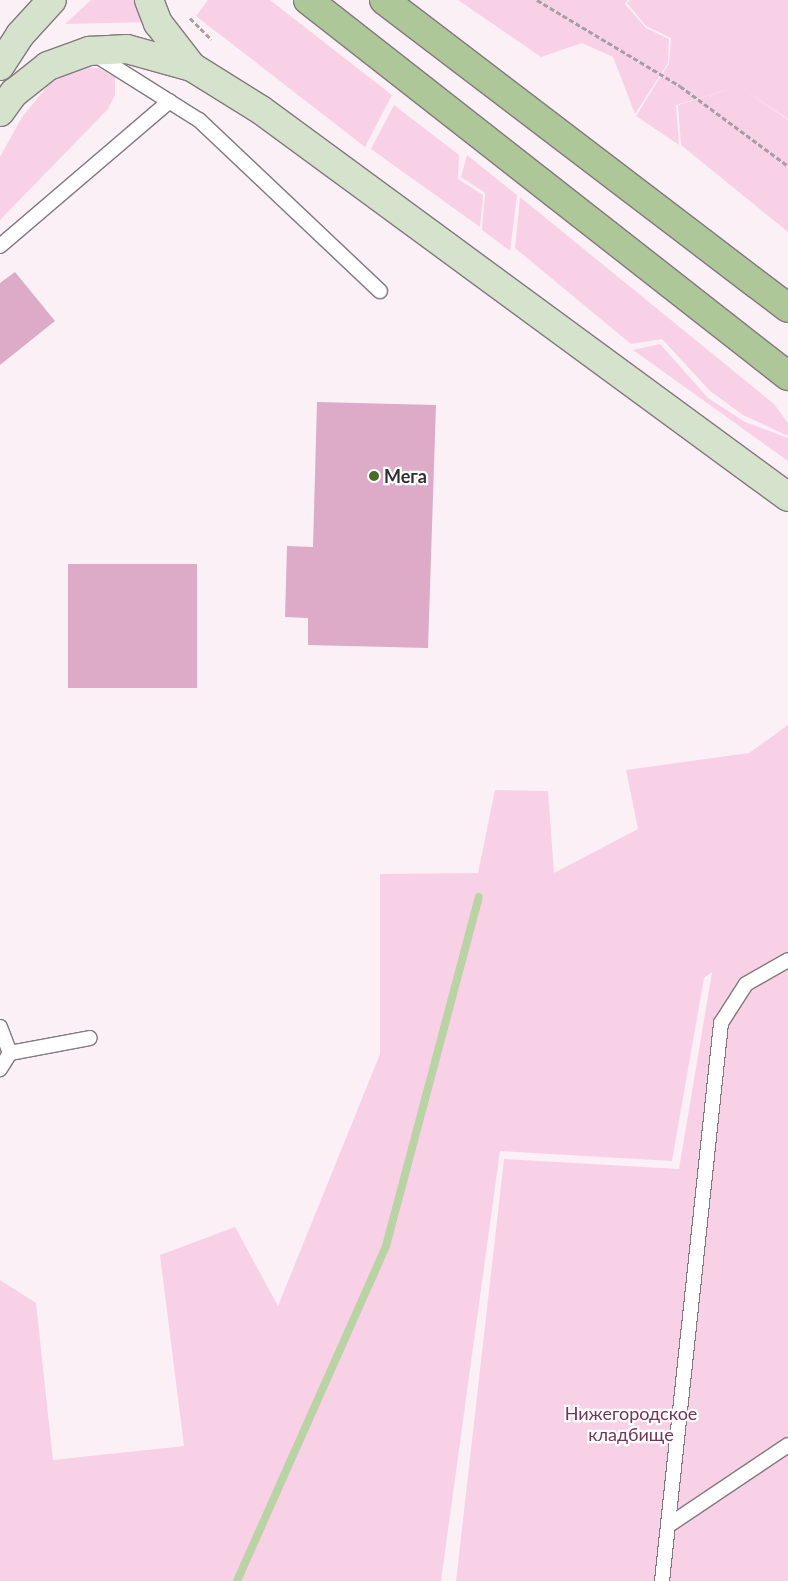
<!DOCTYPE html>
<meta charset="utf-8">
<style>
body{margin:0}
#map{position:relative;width:788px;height:1581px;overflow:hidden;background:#fbf0f6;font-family:Lato,sans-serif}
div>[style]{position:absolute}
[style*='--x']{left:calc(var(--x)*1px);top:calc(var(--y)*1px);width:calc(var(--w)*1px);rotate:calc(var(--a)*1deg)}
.green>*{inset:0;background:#f9d1e7}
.stream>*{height:8px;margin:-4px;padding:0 4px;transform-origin:4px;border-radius:4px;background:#b9d3a5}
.building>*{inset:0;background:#ddabc8;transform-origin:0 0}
.path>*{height:3px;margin-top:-1.5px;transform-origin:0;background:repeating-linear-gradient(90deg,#a69ea2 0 5px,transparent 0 7.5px)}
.roads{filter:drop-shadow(1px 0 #83797e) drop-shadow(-1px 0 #83797e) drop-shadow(0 1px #83797e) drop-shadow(0 -1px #83797e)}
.lane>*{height:14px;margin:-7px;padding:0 7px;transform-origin:7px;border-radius:7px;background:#fff}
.secondary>*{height:28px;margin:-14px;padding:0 14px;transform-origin:14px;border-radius:14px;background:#d6e3cc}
.primary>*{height:28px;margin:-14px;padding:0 14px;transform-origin:14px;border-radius:14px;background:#aec798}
.dots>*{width:14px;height:14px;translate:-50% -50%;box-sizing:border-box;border:2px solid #fff;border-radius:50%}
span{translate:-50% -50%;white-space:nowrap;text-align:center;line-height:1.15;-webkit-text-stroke:4.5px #fff;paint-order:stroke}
.poi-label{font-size:18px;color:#322e30;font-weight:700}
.left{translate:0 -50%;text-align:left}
.park-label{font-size:18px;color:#71345b}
</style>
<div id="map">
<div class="green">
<i style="clip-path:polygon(91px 0,142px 0,151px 22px,65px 24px)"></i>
<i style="clip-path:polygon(208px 0,270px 0,392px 95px,365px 147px,196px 16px)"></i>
<i style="clip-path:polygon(458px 0,628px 0,625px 4px,646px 28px,669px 39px,668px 63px,635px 114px,613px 57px,582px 43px,541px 57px)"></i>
<i style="clip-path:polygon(630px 0,788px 0,788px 119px,743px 89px,788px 120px,788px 232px,681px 145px,678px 105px,740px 86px,676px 105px,679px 145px,636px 116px,669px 63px,671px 38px,646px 26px,627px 3px)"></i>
<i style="clip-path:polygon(81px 67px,99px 68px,115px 77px,115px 95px,108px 109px,0 220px,0 157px,22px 117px,50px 83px)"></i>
<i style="clip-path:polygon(394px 105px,459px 155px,458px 179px,483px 195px,480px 227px,371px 149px)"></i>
<i style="clip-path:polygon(467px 155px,517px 195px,510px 251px,482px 230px,485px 193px,461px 177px)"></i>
<i style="clip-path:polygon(520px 197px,774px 404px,788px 423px,788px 436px,743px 415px,710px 391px,662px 339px,631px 344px,515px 248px)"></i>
<i style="clip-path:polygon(660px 344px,708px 398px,745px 422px,788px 438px,788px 461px,633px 350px)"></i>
<i style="clip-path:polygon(788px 725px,788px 1581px,456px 1581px,504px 1159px,679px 1169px,712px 972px,704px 978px,672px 1161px,500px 1151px,441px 1581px,0 1581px,0 1280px,36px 1303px,53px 1460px,184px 1446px,160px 1255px,235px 1227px,278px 1306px,380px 1054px,380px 874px,478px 873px,495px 790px,548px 791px,554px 873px,638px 829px,626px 770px,749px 753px)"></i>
</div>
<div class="stream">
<i style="--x:237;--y:1581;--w:367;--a:-66"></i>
<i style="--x:386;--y:1246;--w:361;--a:-75.1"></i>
</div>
<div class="building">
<i style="clip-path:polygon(15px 272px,55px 321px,0 365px,0 283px)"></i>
<i style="clip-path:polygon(317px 402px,436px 405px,428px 648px,308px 645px,308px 618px,285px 617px,287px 546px,313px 547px)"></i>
<i style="left:197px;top:564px;width:124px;height:129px;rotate:90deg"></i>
</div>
<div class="path">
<i style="--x:537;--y:0;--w:167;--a:31"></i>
<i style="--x:680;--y:86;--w:134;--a:36.5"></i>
<i style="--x:190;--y:18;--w:30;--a:45"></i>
</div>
<div class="roads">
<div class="lane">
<i style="--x:94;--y:54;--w:124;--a:32.2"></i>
<i style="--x:199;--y:120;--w:249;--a:43.4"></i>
<i style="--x:0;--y:246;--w:223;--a:-40.5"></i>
<i style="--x:0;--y:1027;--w:28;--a:69"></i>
<i style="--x:10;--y:1053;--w:19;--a:122"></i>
<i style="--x:10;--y:1053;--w:81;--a:-10.6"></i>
<i style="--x:669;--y:1525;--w:143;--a:-33.9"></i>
<i style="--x:662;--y:1581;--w:561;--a:-83.96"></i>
<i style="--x:721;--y:1023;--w:46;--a:-57.3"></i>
<i style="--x:746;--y:984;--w:48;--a:-29.7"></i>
</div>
<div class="secondary">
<i style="--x:149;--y:0;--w:25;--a:69"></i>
<i style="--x:158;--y:23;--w:56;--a:52.3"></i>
<i style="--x:0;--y:66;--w:37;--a:-57"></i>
<i style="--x:20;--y:35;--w:47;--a:-47.6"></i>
<i style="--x:0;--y:112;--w:24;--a:-54"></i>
<i style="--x:14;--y:93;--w:43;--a:-38.5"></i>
<i style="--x:48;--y:66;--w:44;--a:-20.1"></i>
<i style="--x:89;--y:51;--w:38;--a:-3"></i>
<i style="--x:127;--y:49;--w:67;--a:15.5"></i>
<i style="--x:192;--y:67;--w:81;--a:31.9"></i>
<i style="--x:261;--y:110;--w:654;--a:36.29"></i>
</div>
<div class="primary">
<i style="--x:308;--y:0;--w:610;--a:38.07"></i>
<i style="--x:384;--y:0;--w:508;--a:37.32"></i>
</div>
</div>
<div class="dots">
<i style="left:374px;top:476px;background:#496d26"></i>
</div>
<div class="poi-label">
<span class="left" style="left:384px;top:476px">Мега</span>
</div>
<div class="park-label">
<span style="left:631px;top:1424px">Нижегородское<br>кладбище</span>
</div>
</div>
